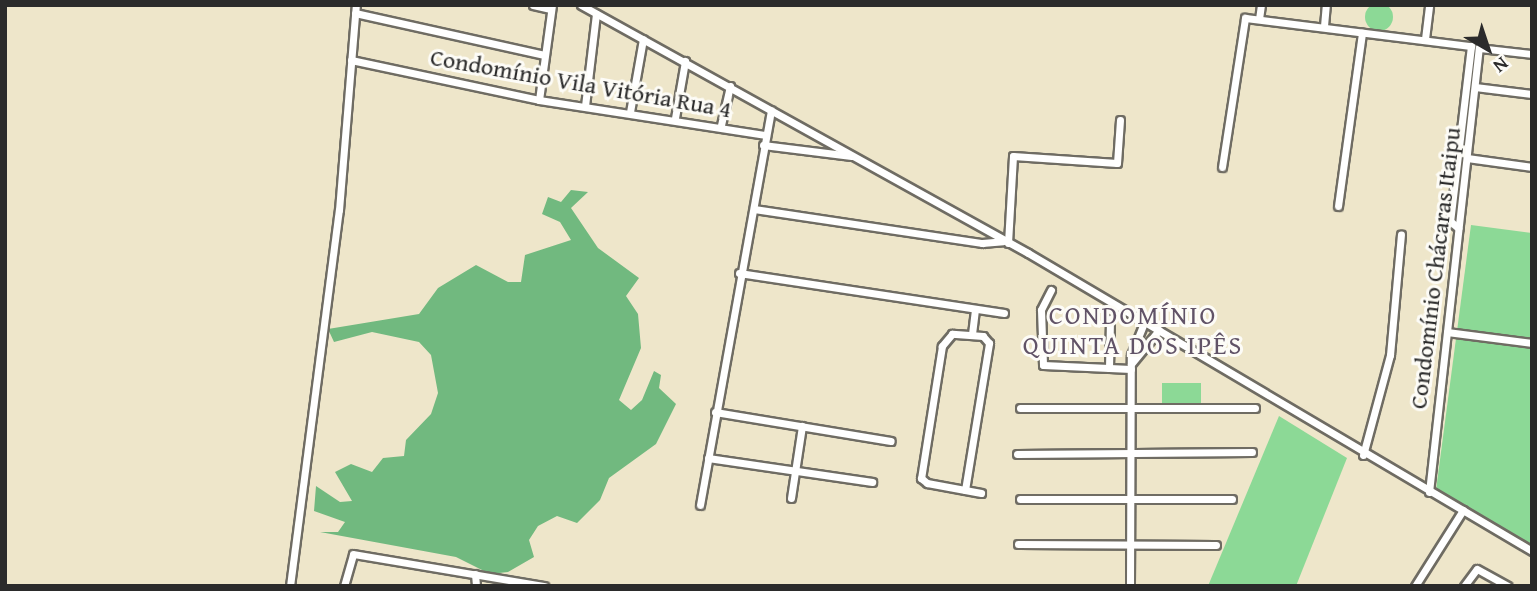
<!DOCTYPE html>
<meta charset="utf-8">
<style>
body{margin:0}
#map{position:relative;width:1537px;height:591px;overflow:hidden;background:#eee6ca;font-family:"Gentium Book Plus",serif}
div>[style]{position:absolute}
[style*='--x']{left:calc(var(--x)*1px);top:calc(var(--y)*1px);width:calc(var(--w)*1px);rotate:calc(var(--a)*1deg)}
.green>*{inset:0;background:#8cd996;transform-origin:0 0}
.round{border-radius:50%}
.forest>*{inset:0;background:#71b97f}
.roads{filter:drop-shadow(2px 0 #6f6c63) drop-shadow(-2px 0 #6f6c63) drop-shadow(0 2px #6f6c63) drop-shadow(0 -2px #6f6c63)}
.minor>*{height:7px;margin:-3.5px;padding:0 3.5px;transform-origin:3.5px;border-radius:3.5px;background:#fff}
span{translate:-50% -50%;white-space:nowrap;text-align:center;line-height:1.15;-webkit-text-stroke:6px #fdfcf7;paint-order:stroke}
.street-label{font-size:24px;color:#2b2b2b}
.neighbourhood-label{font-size:26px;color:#615367;letter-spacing:2px}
.frame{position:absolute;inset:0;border:7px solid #2b2b2b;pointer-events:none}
.north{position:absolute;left:1453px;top:14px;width:70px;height:70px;-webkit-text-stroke:5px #fdfcf7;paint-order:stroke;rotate:141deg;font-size:19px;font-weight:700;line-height:28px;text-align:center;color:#2b2b2b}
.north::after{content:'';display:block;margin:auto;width:24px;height:32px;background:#2b2b2b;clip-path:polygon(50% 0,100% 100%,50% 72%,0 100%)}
</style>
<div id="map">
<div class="green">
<i class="round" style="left:1365px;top:3px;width:28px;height:28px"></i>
<i style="clip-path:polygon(1471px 225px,1532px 233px,1532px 546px,1436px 490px)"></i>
<i style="left:1162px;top:383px;width:39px;height:20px"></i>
<i style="clip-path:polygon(1279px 416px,1347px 458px,1296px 586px,1208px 586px)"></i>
</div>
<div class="forest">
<i style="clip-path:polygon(571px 190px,588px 192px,571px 208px,598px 248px,639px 278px,626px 296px,638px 314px,641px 348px,619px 400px,631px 410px,642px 400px,654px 371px,661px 375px,659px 388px,676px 404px,656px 444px,609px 478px,600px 500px,577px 523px,557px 516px,538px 526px,529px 540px,534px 557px,508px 572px,490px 574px,456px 557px,320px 532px,338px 532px,345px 522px,314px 511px,316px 486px,340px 502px,352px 501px,335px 472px,351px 464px,372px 472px,383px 458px,404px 456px,406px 440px,431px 414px,438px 393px,431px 355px,419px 342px,372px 332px,334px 342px,328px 329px,419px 314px,438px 288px,476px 265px,508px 282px,521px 282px,525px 255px,571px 240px,560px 222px,542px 214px,548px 197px,561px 202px)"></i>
</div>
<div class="roads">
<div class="minor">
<i style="--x:533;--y:5;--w:18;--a:13"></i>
<i style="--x:581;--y:5;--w:511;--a:29.02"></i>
<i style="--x:1028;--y:253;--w:586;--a:30.59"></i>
<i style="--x:355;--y:13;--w:194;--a:12.5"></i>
<i style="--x:1259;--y:19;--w:14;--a:-82"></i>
<i style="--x:1324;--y:26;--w:21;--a:-85"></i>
<i style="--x:1425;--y:39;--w:34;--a:-83"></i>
<i style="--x:351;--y:60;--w:192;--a:12"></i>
<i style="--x:539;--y:100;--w:228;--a:8.8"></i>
<i style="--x:1475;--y:87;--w:57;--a:7"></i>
<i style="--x:539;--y:100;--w:96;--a:-82.2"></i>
<i style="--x:585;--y:106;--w:93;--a:-83.2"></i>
<i style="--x:630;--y:112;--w:74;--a:-79.9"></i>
<i style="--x:675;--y:118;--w:58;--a:-80"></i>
<i style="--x:721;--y:125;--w:40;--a:-77"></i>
<i style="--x:763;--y:145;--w:89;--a:7.1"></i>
<i style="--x:1467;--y:158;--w:66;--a:7.9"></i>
<i style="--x:1222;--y:167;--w:151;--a:-81.2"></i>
<i style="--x:1245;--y:18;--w:228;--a:7.1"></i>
<i style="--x:1471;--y:46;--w:176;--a:96.8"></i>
<i style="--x:1450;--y:221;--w:11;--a:41"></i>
<i style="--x:1338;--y:206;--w:175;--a:-82.1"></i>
<i style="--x:754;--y:209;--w:231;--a:8.5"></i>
<i style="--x:982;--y:243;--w:21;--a:-5"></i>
<i style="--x:1008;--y:243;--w:87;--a:-86.7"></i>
<i style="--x:1013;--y:156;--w:104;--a:3.9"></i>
<i style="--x:1117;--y:163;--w:43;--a:-86"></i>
<i style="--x:739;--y:273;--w:268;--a:8.6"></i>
<i style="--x:1051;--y:290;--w:22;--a:117"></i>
<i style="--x:1041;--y:310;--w:55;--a:87.9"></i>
<i style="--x:1043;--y:365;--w:88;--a:2.6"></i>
<i style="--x:1447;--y:332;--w:86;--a:7.4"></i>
<i style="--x:972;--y:334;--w:23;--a:-83"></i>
<i style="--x:1131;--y:364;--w:44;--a:-50.5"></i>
<i style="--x:1109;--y:368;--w:49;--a:-88.8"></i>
<i style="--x:1020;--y:408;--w:235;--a:0"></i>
<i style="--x:715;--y:412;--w:178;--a:9.4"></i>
<i style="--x:1017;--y:454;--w:235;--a:-0.5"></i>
<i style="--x:1363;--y:455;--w:104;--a:-74.9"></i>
<i style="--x:1390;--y:355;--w:121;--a:-84.8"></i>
<i style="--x:708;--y:458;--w:166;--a:8.3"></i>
<i style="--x:965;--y:490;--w:149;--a:-80.7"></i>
<i style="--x:989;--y:343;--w:9;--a:-131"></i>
<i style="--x:983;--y:336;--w:31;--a:-176"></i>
<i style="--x:952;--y:334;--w:16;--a:130"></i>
<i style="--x:942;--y:346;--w:134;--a:99"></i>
<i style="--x:921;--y:478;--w:8;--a:40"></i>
<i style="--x:927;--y:483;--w:55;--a:10.5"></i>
<i style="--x:1429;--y:492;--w:447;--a:-83.6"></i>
<i style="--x:1479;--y:48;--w:53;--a:6.5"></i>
<i style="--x:791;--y:498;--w:73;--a:-81.3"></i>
<i style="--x:1020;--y:499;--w:212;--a:0"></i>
<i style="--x:700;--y:505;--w:401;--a:-79.8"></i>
<i style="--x:1018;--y:544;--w:198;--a:0.3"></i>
<i style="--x:475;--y:574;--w:12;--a:85"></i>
<i style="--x:290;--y:586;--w:379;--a:-82.6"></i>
<i style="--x:339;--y:210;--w:206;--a:-85.3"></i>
<i style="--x:344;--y:586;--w:33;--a:-74"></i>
<i style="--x:353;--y:554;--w:194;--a:9.5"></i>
<i style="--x:1130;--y:586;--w:231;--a:-89.8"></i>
<i style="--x:1131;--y:355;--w:37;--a:-68"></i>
<i style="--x:1415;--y:586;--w:90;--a:-57.7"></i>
<i style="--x:1464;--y:586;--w:21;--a:-53"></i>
<i style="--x:1477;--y:569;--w:35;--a:29"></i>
</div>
</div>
<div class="street-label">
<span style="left:581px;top:83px;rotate:10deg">Condomínio Vila Vitória Rua 4</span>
<span style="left:1435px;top:268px;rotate:-83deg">Condomínio Chácaras Itaipu</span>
</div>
<div class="neighbourhood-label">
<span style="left:1133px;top:330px">CONDOMÍNIO<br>QUINTA DOS IPÊS</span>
</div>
<div class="frame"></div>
<div class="north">N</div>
</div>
